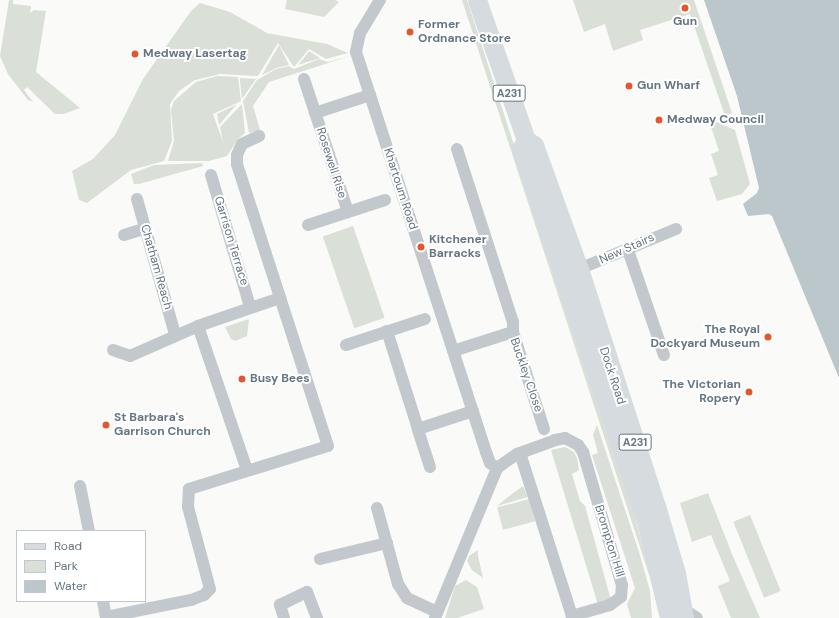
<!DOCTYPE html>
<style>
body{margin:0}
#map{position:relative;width:839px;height:618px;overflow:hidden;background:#fafaf8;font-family:"DM Sans",sans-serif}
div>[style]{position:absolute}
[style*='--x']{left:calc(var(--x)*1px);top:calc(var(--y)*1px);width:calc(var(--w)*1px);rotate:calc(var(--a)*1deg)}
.green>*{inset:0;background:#dadfd7;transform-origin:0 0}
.water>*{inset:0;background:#bbc7cb}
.minor>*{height:12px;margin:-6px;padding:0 6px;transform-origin:6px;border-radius:6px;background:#c3c8cc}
.primary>*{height:19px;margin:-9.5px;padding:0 9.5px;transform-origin:9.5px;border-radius:9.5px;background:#d6dbdf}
.dots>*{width:11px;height:11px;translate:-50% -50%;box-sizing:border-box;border:2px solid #fff;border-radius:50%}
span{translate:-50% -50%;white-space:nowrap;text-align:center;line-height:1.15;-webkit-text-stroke:4px #fff;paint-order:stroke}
.shield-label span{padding:1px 3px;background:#fff;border:1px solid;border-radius:3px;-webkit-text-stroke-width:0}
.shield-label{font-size:11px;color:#657683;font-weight:700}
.poi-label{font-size:12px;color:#657683;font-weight:700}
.left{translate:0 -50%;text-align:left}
.right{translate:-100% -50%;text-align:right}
.street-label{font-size:12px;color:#657683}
.legend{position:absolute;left:16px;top:530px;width:130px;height:72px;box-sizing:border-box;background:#fff;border:1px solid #c1c8cd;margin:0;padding:5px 7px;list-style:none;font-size:12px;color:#657683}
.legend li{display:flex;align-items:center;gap:8px;height:20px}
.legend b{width:20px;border:1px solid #c1c8cd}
</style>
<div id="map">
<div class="green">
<i style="clip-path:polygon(9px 0,13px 0,13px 4px,31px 6px,30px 13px,34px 10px,46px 11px,36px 72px,80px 108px,64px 114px,55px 114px,27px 87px,24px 90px,33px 102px,28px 100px,8px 74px,0 56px)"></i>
<i style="clip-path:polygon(287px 0,335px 0,339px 2px,324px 17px,285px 9px)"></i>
<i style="clip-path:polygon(462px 0,467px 0,559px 284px,621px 461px,654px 590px)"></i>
<i style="clip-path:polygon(573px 0,694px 0,732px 113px,725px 116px,690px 14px,640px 30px,643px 40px,613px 51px,605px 24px,584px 32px)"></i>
<i style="clip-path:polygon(200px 3px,230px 12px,267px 33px,327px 44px,348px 53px,326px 59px,309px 49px,294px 67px,278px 43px,258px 76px,220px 74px,195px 80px,179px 91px,170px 104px,172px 141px,164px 161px,131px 170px,87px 203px,79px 200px,72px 171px,93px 159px,115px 135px,143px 79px,191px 11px)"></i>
<i style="clip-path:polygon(279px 45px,289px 65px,276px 68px,262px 75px)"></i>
<i style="clip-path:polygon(309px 51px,320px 58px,298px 65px,304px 58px)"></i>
<i style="clip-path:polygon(350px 56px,269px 82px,253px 106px,260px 130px,249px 133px,243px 101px,257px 80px,276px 69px,289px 66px,294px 69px,319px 59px,328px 62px)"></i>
<i style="clip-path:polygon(217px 76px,238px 77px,241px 101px,213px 114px,223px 142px,220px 127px,242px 104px,245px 133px,238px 139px,227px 156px,209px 161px,168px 161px,174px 141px,171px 110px,174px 101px,196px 82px)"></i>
<i style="clip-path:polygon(240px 78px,256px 79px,242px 99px,240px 81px)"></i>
<i style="clip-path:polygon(237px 104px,219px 125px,217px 114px)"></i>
<i style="clip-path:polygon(708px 118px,735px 130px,750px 184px,742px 194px,717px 201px,709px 178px,718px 175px,711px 154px,719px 151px)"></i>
<i style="clip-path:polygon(202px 163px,203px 166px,139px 184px,134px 184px,131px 174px,154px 165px)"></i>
<i style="left:353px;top:226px;width:97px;height:32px;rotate:71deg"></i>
<i style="clip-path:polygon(249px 319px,247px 336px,235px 341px,231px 339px,225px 327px)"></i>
<i style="clip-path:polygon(597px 425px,639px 552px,650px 591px,652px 618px,631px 618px,627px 604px,635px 588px,592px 455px,598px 453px,593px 435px)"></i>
<i style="clip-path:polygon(565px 447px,574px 452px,577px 458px,579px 470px,572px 474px,580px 501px,585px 506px,612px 604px,599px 608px,551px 450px)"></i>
<i style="clip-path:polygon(523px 486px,528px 497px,497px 506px,512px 494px)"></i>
<i style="clip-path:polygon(708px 493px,732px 554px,760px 618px,731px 618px,718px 586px,730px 581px,711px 535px,692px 542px,680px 503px)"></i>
<i style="left:529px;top:499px;width:23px;height:33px;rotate:75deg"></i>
<i style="left:750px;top:515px;width:82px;height:18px;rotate:68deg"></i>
<i style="clip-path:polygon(478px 550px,478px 556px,483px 578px,472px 570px,467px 561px,469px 556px)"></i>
<i style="clip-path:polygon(466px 580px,477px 587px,484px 609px,457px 618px,445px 618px,455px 586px)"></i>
</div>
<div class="water">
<i style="clip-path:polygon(704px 0,839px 0,839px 378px,772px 216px,769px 214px,748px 216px,743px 204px,757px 193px,759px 188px,737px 96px)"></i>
</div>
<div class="minor">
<i style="--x:380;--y:0;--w:39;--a:121"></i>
<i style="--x:360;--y:33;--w:19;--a:102"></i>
<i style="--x:356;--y:52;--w:421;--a:72"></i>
<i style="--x:486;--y:452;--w:12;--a:70"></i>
<i style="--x:490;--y:463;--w:9;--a:36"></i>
<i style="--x:304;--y:79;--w:140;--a:71.7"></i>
<i style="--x:315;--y:113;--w:58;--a:-18.1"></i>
<i style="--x:457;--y:149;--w:182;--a:72.1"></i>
<i style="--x:513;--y:322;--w:10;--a:90"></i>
<i style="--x:211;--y:175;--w:138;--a:73.5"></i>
<i style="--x:137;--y:199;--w:140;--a:74.3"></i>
<i style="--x:308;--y:225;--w:81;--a:-18"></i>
<i style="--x:124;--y:235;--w:21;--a:-17"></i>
<i style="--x:628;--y:250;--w:111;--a:71.1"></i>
<i style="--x:579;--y:269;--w:105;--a:-22.4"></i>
<i style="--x:387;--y:331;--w:103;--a:72.4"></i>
<i style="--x:346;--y:345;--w:83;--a:-18.2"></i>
<i style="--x:113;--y:350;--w:18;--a:19"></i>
<i style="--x:130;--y:356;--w:74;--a:-23.8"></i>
<i style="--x:453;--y:351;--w:63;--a:-17.6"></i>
<i style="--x:513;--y:332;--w:102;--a:72.3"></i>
<i style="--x:430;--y:467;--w:40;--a:-108"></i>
<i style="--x:418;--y:429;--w:58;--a:-18.1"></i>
<i style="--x:247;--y:470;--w:152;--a:-108.8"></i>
<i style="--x:198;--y:326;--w:87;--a:-18.9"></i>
<i style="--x:80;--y:486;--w:46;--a:78.7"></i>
<i style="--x:377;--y:508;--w:79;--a:74.6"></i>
<i style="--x:398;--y:584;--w:17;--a:57"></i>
<i style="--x:407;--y:598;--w:33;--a:25"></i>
<i style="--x:320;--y:559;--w:69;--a:-13.4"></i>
<i style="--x:103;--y:601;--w:17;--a:80"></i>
<i style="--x:680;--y:607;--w:20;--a:33"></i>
<i style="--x:106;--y:617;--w:87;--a:-11.3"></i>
<i style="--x:191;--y:600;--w:14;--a:-21"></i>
<i style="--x:204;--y:595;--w:8;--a:-45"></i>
<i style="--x:210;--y:589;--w:85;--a:-105"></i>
<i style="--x:188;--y:507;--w:18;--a:-87"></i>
<i style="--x:189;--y:489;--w:145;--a:-17.2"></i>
<i style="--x:328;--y:446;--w:296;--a:-107.9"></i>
<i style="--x:237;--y:164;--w:9;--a:-90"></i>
<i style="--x:237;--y:155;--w:12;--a:-66"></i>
<i style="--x:242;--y:144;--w:19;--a:-25"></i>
<i style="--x:284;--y:618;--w:14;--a:-107"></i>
<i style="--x:280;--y:605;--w:30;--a:-26"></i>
<i style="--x:307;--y:592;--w:28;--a:69"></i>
<i style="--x:435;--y:618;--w:162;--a:-67.5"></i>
<i style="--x:497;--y:468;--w:24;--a:-35"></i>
<i style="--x:517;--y:454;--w:3;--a:-18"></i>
<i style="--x:520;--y:453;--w:37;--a:-20"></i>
<i style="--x:555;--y:440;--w:10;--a:-11"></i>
<i style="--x:565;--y:438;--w:15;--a:28"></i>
<i style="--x:578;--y:445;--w:9;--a:54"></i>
<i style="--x:583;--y:452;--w:139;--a:73.7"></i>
<i style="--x:622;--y:585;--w:12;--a:95"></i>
<i style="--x:621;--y:597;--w:14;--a:144"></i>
<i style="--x:610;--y:605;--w:40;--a:164"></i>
<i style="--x:572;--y:616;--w:171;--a:-107.7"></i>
</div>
<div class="primary">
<i style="--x:477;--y:0;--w:148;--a:70.7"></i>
<i style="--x:526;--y:140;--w:9;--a:32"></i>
<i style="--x:534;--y:145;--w:132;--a:70.1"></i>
<i style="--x:579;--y:269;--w:249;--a:72"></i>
<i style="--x:656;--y:506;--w:70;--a:73.4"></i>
<i style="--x:676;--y:573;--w:46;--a:79.9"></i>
<i style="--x:526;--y:140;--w:10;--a:119"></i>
<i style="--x:521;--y:149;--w:391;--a:71.4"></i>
<i style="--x:646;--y:520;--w:101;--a:76.8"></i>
</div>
<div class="dots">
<i style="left:685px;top:8px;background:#e4572e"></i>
<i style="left:410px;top:32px;background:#e4572e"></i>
<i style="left:135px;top:54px;background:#e4572e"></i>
<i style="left:629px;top:86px;background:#e4572e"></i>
<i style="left:659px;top:120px;background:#e4572e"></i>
<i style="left:421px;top:247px;background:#e4572e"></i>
<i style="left:768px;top:337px;background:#e4572e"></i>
<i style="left:242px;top:379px;background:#e4572e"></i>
<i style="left:749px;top:392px;background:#e4572e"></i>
<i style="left:106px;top:425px;background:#e4572e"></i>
</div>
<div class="shield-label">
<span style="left:509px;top:93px">A231</span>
<span style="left:635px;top:442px">A231</span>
</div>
<div class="poi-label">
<span style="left:685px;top:22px">Gun</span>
<span class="left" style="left:418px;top:32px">Former<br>Ordnance Store</span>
<span class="left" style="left:143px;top:54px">Medway Lasertag</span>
<span class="left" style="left:637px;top:86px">Gun Wharf</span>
<span class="left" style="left:667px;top:120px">Medway Council</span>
<span class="left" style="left:429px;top:247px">Kitchener<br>Barracks</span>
<span class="right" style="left:760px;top:337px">The Royal<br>Dockyard Museum</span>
<span class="left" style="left:250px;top:379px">Busy Bees</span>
<span class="right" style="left:741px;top:392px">The Victorian<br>Ropery</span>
<span class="left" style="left:114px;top:425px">St Barbara's<br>Garrison Church</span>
</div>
<div class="street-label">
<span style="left:331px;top:163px;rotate:72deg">Rosewell Rise</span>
<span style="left:400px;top:189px;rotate:72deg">Khartoum Road</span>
<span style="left:231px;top:241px;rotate:73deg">Garrison Terrace</span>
<span style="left:627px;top:249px;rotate:-24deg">New Stairs</span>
<span style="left:156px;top:267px;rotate:74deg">Chatham Reach</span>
<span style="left:526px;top:375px;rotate:71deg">Buckley Close</span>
<span style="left:612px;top:376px;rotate:72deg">Dock Road</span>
<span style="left:609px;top:541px;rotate:73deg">Brompton Hill</span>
</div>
<ul class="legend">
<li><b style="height:5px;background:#d6dbdf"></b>Road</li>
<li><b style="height:11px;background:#dadfd7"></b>Park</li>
<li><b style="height:11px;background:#bbc7cb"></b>Water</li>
</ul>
</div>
